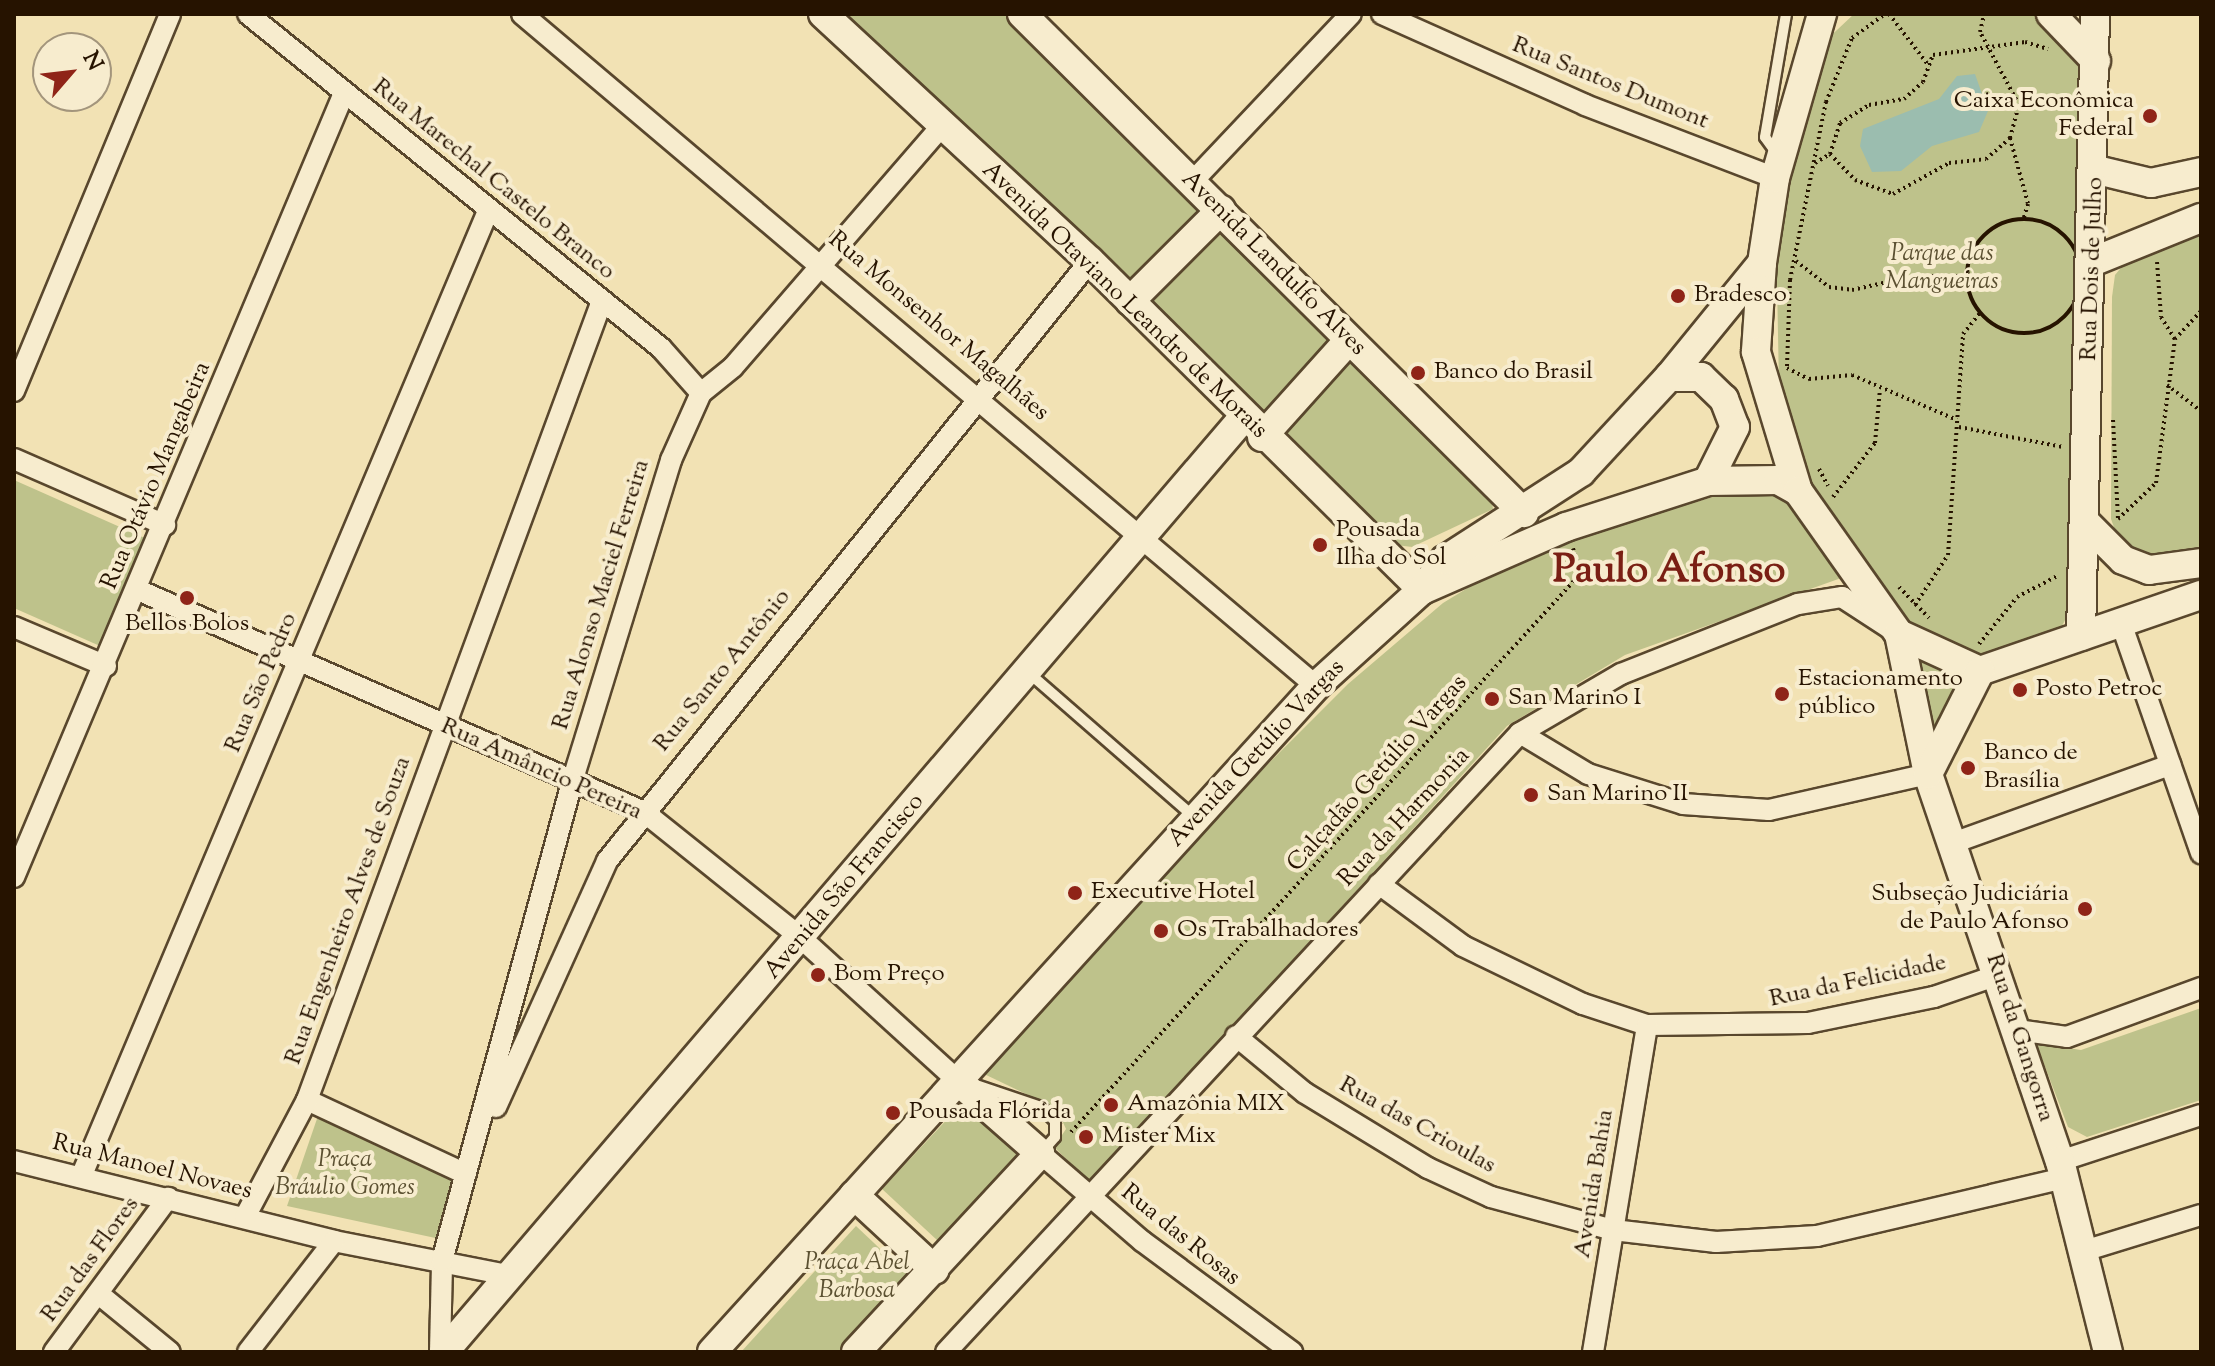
<!DOCTYPE html>
<meta charset="utf-8">
<style>
body{margin:0}
#map{position:relative;width:2215px;height:1366px;overflow:hidden;background:#f2e2b4;font-family:"Sorts Mill Goudy",serif}
div>[style]{position:absolute}
[style*='--x']{left:calc(var(--x)*1px);top:calc(var(--y)*1px);width:calc(var(--w)*1px);rotate:calc(var(--a)*1deg)}
.green>*{inset:0;background:#bec28b;transform-origin:0 0}
.water>*{inset:0;background:#9bbdaf}
.path>*{height:4px;margin-top:-2px;transform-origin:0;background:repeating-linear-gradient(90deg,#261300 0 2px,transparent 0 6px)}
.path>.ring{margin:-2px;padding:0;box-sizing:content-box;background:none;border:4px solid #261300;border-radius:50%}
.roads{filter:drop-shadow(2px 0 #59472d) drop-shadow(-2px 0 #59472d) drop-shadow(0 2px #59472d) drop-shadow(0 -2px #59472d)}
.lane>*{height:10px;margin:-5px;padding:0 5px;transform-origin:5px;border-radius:5px;background:#f7ecce}
.street>*{height:20px;margin:-10px;padding:0 10px;transform-origin:10px;border-radius:10px;background:#f7ecce}
.secondary>*{height:28px;margin:-14px;padding:0 14px;transform-origin:14px;border-radius:14px;background:#f7ecce}
.dots>*{width:22px;height:22px;translate:-50% -50%;box-sizing:border-box;border:4px solid #f7ecce;border-radius:50%}
span{translate:-50% -50%;white-space:nowrap;text-align:center;line-height:1.15;-webkit-text-stroke:8px #f7ecce;paint-order:stroke}
.street-label{font-size:24px;color:#261300}
.poi-label{font-size:24px;color:#261300}
.right{translate:-100% -50%;text-align:right}
.left{translate:0 -50%;text-align:left}
.park-label{font-size:24px;color:#5b5031;font-style:italic}
.town-label{font-size:40px;color:#7a1f14;font-weight:700}
.frame{position:absolute;inset:0;border:16px solid #261300;pointer-events:none}
.north{position:absolute;left:32px;top:32px;width:80px;height:80px;box-sizing:border-box;background:#f7ecce;border:2px solid #a3957c;border-radius:50%;rotate:62deg;font-size:22px;font-weight:700;line-height:32px;text-align:center;color:#261300}
.north::after{content:'';display:block;margin:auto;width:28px;height:36px;background:#8f2418;clip-path:polygon(50% 0,100% 100%,50% 72%,0 100%)}
</style>
<div id="map">
<div class="green">
<i style="clip-path:polygon(843px 14px,1027px 14px,1202px 213px,1132px 282px,1115px 278px)"></i>
<i style="clip-path:polygon(1854px 14px,2065px 14px,2096px 61px,2107px 132px,2094px 564px,2062px 626px,2025px 645px,1988px 657px,1903px 635px,1964px 673px,1927px 742px,1916px 688px,1810px 481px,1779px 387px,1776px 229px,1821px 45px)"></i>
<i style="left:1224px;top:229px;width:163px;height:107px;rotate:45deg"></i>
<i style="clip-path:polygon(2201px 232px,2201px 557px,2172px 564px,2120px 544px,2111px 519px,2112px 297px,2115px 275px,2130px 257px)"></i>
<i style="clip-path:polygon(1353px 357px,1491px 496px,1493px 509px,1412px 547px,1396px 545px,1277px 435px)"></i>
<i style="clip-path:polygon(14px 480px,147px 539px,100px 646px,14px 608px)"></i>
<i style="clip-path:polygon(1750px 486px,1788px 497px,1844px 577px,1625px 655px,1507px 726px,1090px 1182px,1054px 1147px,1066px 1129px,1057px 1109px,982px 1073px,1218px 814px,1348px 684px,1443px 603px,1527px 552px)"></i>
<i style="clip-path:polygon(2201px 1008px,2201px 1100px,2087px 1137px,2068px 1127px,2036px 1043px,2081px 1050px)"></i>
<i style="left:966px;top:1099px;width:79px;height:123px;rotate:43deg"></i>
<i style="clip-path:polygon(319px 1113px,452px 1179px,440px 1239px,287px 1206px)"></i>
<i style="clip-path:polygon(856px 1226px,911px 1278px,838px 1352px,741px 1352px)"></i>
</div>
<div class="water">
<i style="clip-path:polygon(1975px 74px,1988px 111px,1979px 132px,1932px 146px,1901px 171px,1872px 172px,1860px 146px,1863px 129px,1939px 99px,1957px 76px)"></i>
</div>
<div class="path">
<i style="--x:1889;--y:14;--w:66;--a:52.4"></i>
<i style="--x:2010;--y:138;--w:68;--a:74.7"></i>
<i style="--x:2028;--y:204;--w:14;--a:107"></i>
<i style="--x:1830;--y:154;--w:36;--a:46"></i>
<i style="--x:1855;--y:180;--w:40;--a:20.2"></i>
<i style="--x:1893;--y:194;--w:64;--a:-29"></i>
<i style="--x:1949;--y:163;--w:37;--a:-6"></i>
<i style="--x:1986;--y:159;--w:32;--a:-41"></i>
<i style="--x:2010;--y:138;--w:34;--a:-75"></i>
<i style="--x:2019;--y:105;--w:83;--a:-118.1"></i>
<i style="--x:1980;--y:32;--w:18;--a:-77"></i>
<i style="--x:1815;--y:163;--w:17;--a:-31"></i>
<i style="--x:1830;--y:154;--w:33;--a:-72"></i>
<i style="--x:1840;--y:123;--w:34;--a:-32"></i>
<i style="--x:1869;--y:105;--w:36;--a:-10"></i>
<i style="--x:1904;--y:99;--w:25;--a:-42"></i>
<i style="--x:1923;--y:82;--w:29;--a:-70"></i>
<i style="--x:1933;--y:55;--w:93;--a:-8"></i>
<i style="--x:2025;--y:42;--w:24;--a:17"></i>
<i class="ring" style="left:1967px;top:219px;width:110px;height:110px"></i>
<i style="--x:1796;--y:261;--w:42;--a:38.2"></i>
<i style="--x:1829;--y:287;--w:23;--a:7"></i>
<i style="--x:1852;--y:290;--w:64;--a:-12.7"></i>
<i style="--x:1914;--y:276;--w:52;--a:0"></i>
<i style="--x:2157;--y:262;--w:55;--a:85.8"></i>
<i style="--x:2161;--y:317;--w:26;--a:58"></i>
<i style="--x:1787;--y:366;--w:86;--a:-88"></i>
<i style="--x:1790;--y:280;--w:182;--a:-78.6"></i>
<i style="--x:1826;--y:102;--w:69;--a:-67.9"></i>
<i style="--x:1852;--y:38;--w:41;--a:-36"></i>
<i style="--x:1787;--y:368;--w:25;--a:27"></i>
<i style="--x:1809;--y:379;--w:43;--a:-5.3"></i>
<i style="--x:1852;--y:375;--w:114;--a:23.2"></i>
<i style="--x:2167;--y:385;--w:43;--a:37.4"></i>
<i style="--x:2113;--y:420;--w:99;--a:87.1"></i>
<i style="--x:1959;--y:427;--w:106;--a:10.9"></i>
<i style="--x:1819;--y:469;--w:19;--a:62"></i>
<i style="--x:1833;--y:497;--w:68;--a:-52.1"></i>
<i style="--x:1875;--y:443;--w:54;--a:-84.7"></i>
<i style="--x:2118;--y:519;--w:52;--a:-43.5"></i>
<i style="--x:2156;--y:483;--w:145;--a:-82.5"></i>
<i style="--x:2175;--y:339;--w:38;--a:-47"></i>
<i style="--x:1899;--y:587;--w:43;--a:45.9"></i>
<i style="--x:1915;--y:605;--w:60;--a:-56.6"></i>
<i style="--x:1948;--y:555;--w:222;--a:-86.1"></i>
<i style="--x:1963;--y:334;--w:27;--a:-51"></i>
<i style="--x:1979;--y:644;--w:60;--a:-51"></i>
<i style="--x:2017;--y:597;--w:47;--a:-27.6"></i>
<i style="--x:1071;--y:1132;--w:757;--a:-47.62"></i>
<i style="--x:1581;--y:573;--w:26;--a:-108"></i>
</div>
<div class="roads">
<div class="lane">
<i style="--x:1778;--y:155;--w:22;--a:-126"></i>
<i style="--x:1765;--y:137;--w:125;--a:-80.3"></i>
<i style="--x:1029;--y:673;--w:218;--a:41.1"></i>
<i style="--x:970;--y:1083;--w:75;--a:18.7"></i>
<i style="--x:1041;--y:1107;--w:20;--a:45"></i>
<i style="--x:1055;--y:1121;--w:16;--a:90"></i>
<i style="--x:1055;--y:1137;--w:20;--a:131"></i>
</div>
<div class="street">
<i style="--x:248;--y:14;--w:531;--a:38.96"></i>
<i style="--x:661;--y:348;--w:60;--a:48.4"></i>
<i style="--x:522;--y:14;--w:1040;--a:40.24"></i>
<i style="--x:1382;--y:14;--w:222;--a:24.1"></i>
<i style="--x:1585;--y:105;--w:204;--a:21"></i>
<i style="--x:1192;--y:182;--w:231;--a:-46.6"></i>
<i style="--x:14;--y:391;--w:408;--a:-67.5"></i>
<i style="--x:14;--y:459;--w:165;--a:23.6"></i>
<i style="--x:138;--y:590;--w:553;--a:23.69"></i>
<i style="--x:644;--y:812;--w:201;--a:38.7"></i>
<i style="--x:801;--y:938;--w:211;--a:42.3"></i>
<i style="--x:2121;--y:623;--w:244;--a:70.8"></i>
<i style="--x:14;--y:627;--w:100;--a:23"></i>
<i style="--x:1520;--y:733;--w:79;--a:31.1"></i>
<i style="--x:1588;--y:774;--w:100;--a:17.5"></i>
<i style="--x:1683;--y:804;--w:86;--a:4"></i>
<i style="--x:1769;--y:810;--w:163;--a:-12.8"></i>
<i style="--x:1953;--y:843;--w:231;--a:-19.8"></i>
<i style="--x:14;--y:877;--w:851;--a:-67.17"></i>
<i style="--x:1379;--y:884;--w:104;--a:36.4"></i>
<i style="--x:1463;--y:946;--w:133;--a:25.8"></i>
<i style="--x:1583;--y:1004;--w:67;--a:18.2"></i>
<i style="--x:1647;--y:1025;--w:161;--a:-0.7"></i>
<i style="--x:1808;--y:1023;--w:129;--a:-11.7"></i>
<i style="--x:1934;--y:997;--w:68;--a:-19"></i>
<i style="--x:2017;--y:1030;--w:50;--a:8"></i>
<i style="--x:2067;--y:1037;--w:143;--a:-20.1"></i>
<i style="--x:1236;--y:1036;--w:89;--a:39.6"></i>
<i style="--x:1305;--y:1093;--w:144;--a:31.4"></i>
<i style="--x:1428;--y:1168;--w:69;--a:24.7"></i>
<i style="--x:1491;--y:1197;--w:126;--a:15.1"></i>
<i style="--x:1613;--y:1230;--w:104;--a:6.6"></i>
<i style="--x:1716;--y:1242;--w:101;--a:-3.4"></i>
<i style="--x:1817;--y:1236;--w:255;--a:-13.2"></i>
<i style="--x:307;--y:1100;--w:175;--a:25"></i>
<i style="--x:496;--y:1107;--w:270;--a:-65.7"></i>
<i style="--x:607;--y:861;--w:770;--a:-51.17"></i>
<i style="--x:1040;--y:1153;--w:135;--a:40.8"></i>
<i style="--x:1142;--y:1241;--w:187;--a:36.5"></i>
<i style="--x:14;--y:1161;--w:330;--a:14"></i>
<i style="--x:334;--y:1241;--w:181;--a:11.1"></i>
<i style="--x:2060;--y:1161;--w:148;--a:-18.1"></i>
<i style="--x:81;--y:1177;--w:1050;--a:-67.15"></i>
<i style="--x:245;--y:1217;--w:132;--a:-62.1"></i>
<i style="--x:307;--y:1100;--w:852;--a:-69.74"></i>
<i style="--x:2087;--y:1250;--w:119;--a:-17.1"></i>
<i style="--x:100;--y:1295;--w:90;--a:39.2"></i>
<i style="--x:54;--y:1352;--w:192;--a:-53.5"></i>
<i style="--x:248;--y:1352;--w:140;--a:-52.2"></i>
<i style="--x:440;--y:1352;--w:91;--a:-88.7"></i>
<i style="--x:442;--y:1261;--w:496;--a:-74.8"></i>
<i style="--x:572;--y:782;--w:337;--a:-72.9"></i>
<i style="--x:671;--y:460;--w:73;--a:-65.9"></i>
<i style="--x:701;--y:393;--w:41;--a:-39.1"></i>
<i style="--x:733;--y:367;--w:319;--a:-49.1"></i>
<i style="--x:946;--y:1352;--w:844;--a:-47.16"></i>
<i style="--x:1520;--y:733;--w:117;--a:-30.3"></i>
<i style="--x:1621;--y:674;--w:190;--a:-21.6"></i>
<i style="--x:1798;--y:604;--w:45;--a:-9"></i>
<i style="--x:1842;--y:597;--w:55;--a:33.1"></i>
<i style="--x:1593;--y:1352;--w:331;--a:-80.6"></i>
</div>
<div class="secondary">
<i style="--x:823;--y:14;--w:364;--a:42.8"></i>
<i style="--x:1090;--y:261;--w:467;--a:44.7"></i>
<i style="--x:1422;--y:590;--w:157;--a:-23.6"></i>
<i style="--x:1566;--y:527;--w:149;--a:-17.9"></i>
<i style="--x:1708;--y:481;--w:70;--a:-0.8"></i>
<i style="--x:1778;--y:480;--w:23;--a:29"></i>
<i style="--x:1022;--y:14;--w:708;--a:44.83"></i>
<i style="--x:2051;--y:14;--w:65;--a:46.2"></i>
<i style="--x:2097;--y:170;--w:56;--a:13.5"></i>
<i style="--x:2151;--y:183;--w:51;--a:-12.4"></i>
<i style="--x:2092;--y:262;--w:118;--a:-22"></i>
<i style="--x:1762;--y:263;--w:89;--a:93.9"></i>
<i style="--x:1756;--y:352;--w:145;--a:73.2"></i>
<i style="--x:1798;--y:491;--w:175;--a:54.8"></i>
<i style="--x:1899;--y:634;--w:89;--a:24.6"></i>
<i style="--x:1130;--y:301;--w:129;--a:-45"></i>
<i style="--x:1669;--y:377;--w:32;--a:0"></i>
<i style="--x:1701;--y:377;--w:32;--a:44"></i>
<i style="--x:1724;--y:399;--w:30;--a:69"></i>
<i style="--x:1735;--y:427;--w:60;--a:116.6"></i>
<i style="--x:1262;--y:437;--w:129;--a:-48.1"></i>
<i style="--x:2088;--y:525;--w:49;--a:45"></i>
<i style="--x:2123;--y:560;--w:28;--a:21"></i>
<i style="--x:2149;--y:570;--w:52;--a:-7.7"></i>
<i style="--x:1899;--y:634;--w:143;--a:78.3"></i>
<i style="--x:1928;--y:774;--w:409;--a:71.2"></i>
<i style="--x:2060;--y:1161;--w:197;--a:75.9"></i>
<i style="--x:2081;--y:636;--w:622;--a:-88.71"></i>
<i style="--x:1980;--y:671;--w:234;--a:-19"></i>
<i style="--x:1928;--y:774;--w:115;--a:-63.2"></i>
<i style="--x:854;--y:1195;--w:110;--a:42.8"></i>
<i style="--x:444;--y:1352;--w:1228;--a:-49.46"></i>
<i style="--x:712;--y:1352;--w:899;--a:-47.79"></i>
<i style="--x:1316;--y:686;--w:143;--a:-42.2"></i>
<i style="--x:1422;--y:590;--w:38;--a:-53"></i>
<i style="--x:1445;--y:560;--w:162;--a:-32.9"></i>
<i style="--x:1581;--y:472;--w:129;--a:-47.2"></i>
<i style="--x:1669;--y:377;--w:147;--a:-50.8"></i>
<i style="--x:1762;--y:263;--w:86;--a:-81.3"></i>
<i style="--x:1775;--y:178;--w:171;--a:-74"></i>
<i style="--x:856;--y:1352;--w:271;--a:-47.2"></i>
<i style="--x:1040;--y:1153;--w:111;--a:-138.7"></i>
</div>
</div>
<div class="dots">
<i style="left:2150px;top:116px;background:#8f2418"></i>
<i style="left:1678px;top:296px;background:#8f2418"></i>
<i style="left:1418px;top:373px;background:#8f2418"></i>
<i style="left:1320px;top:545px;background:#8f2418"></i>
<i style="left:187px;top:598px;background:#8f2418"></i>
<i style="left:2020px;top:690px;background:#8f2418"></i>
<i style="left:1782px;top:694px;background:#8f2418"></i>
<i style="left:1492px;top:699px;background:#8f2418"></i>
<i style="left:1968px;top:768px;background:#8f2418"></i>
<i style="left:1531px;top:795px;background:#8f2418"></i>
<i style="left:1075px;top:893px;background:#8f2418"></i>
<i style="left:2085px;top:909px;background:#8f2418"></i>
<i style="left:1161px;top:931px;background:#8f2418"></i>
<i style="left:818px;top:975px;background:#8f2418"></i>
<i style="left:1111px;top:1105px;background:#8f2418"></i>
<i style="left:893px;top:1113px;background:#8f2418"></i>
<i style="left:1086px;top:1137px;background:#8f2418"></i>
</div>
<div class="street-label">
<span style="left:1610px;top:84px;rotate:22deg">Rua Santos Dumont</span>
<span style="left:493px;top:180px;rotate:39deg">Rua Marechal Castelo Branco</span>
<span style="left:1273px;top:264px;rotate:45deg">Avenida Landulfo Alves</span>
<span style="left:2093px;top:269px;rotate:-88deg">Rua Dois de Julho</span>
<span style="left:1124px;top:301px;rotate:44deg">Avenida Otaviano Leandro de Morais</span>
<span style="left:938px;top:327px;rotate:40deg">Rua Monsenhor Magalhães</span>
<span style="left:157px;top:476px;rotate:-67deg">Rua Otávio Mangabeira</span>
<span style="left:602px;top:595px;rotate:-73deg">Rua Alonso Maciel Ferreira</span>
<span style="left:723px;top:671px;rotate:-51deg">Rua Santo Antônio</span>
<span style="left:262px;top:683px;rotate:-67deg">Rua São Pedro</span>
<span style="left:1257px;top:754px;rotate:-47deg">Avenida Getúlio Vargas</span>
<span style="left:541px;top:770px;rotate:24deg">Rua Amâncio Pereira</span>
<span style="left:1378px;top:774px;rotate:-48deg">Calçadão Getúlio Vargas</span>
<span style="left:1405px;top:818px;rotate:-47deg">Rua da Harmonia</span>
<span style="left:845px;top:887px;rotate:-50deg">Avenida São Francisco</span>
<span style="left:349px;top:911px;rotate:-70deg">Rua Engenheiro Alves de Souza</span>
<span style="left:1858px;top:982px;rotate:-12deg">Rua da Felicidade</span>
<span style="left:2019px;top:1038px;rotate:72deg">Rua da Gangorra</span>
<span style="left:1417px;top:1126px;rotate:29deg">Rua das Crioulas</span>
<span style="left:152px;top:1168px;rotate:14deg">Rua Manoel Novaes</span>
<span style="left:1595px;top:1184px;rotate:-81deg">Avenida Bahia</span>
<span style="left:1180px;top:1236px;rotate:39deg">Rua das Rosas</span>
<span style="left:91px;top:1260px;rotate:-54deg">Rua das Flores</span>
</div>
<div class="poi-label">
<span class="right" style="left:2134px;top:116px">Caixa Econômica<br>Federal</span>
<span class="left" style="left:1694px;top:296px">Bradesco</span>
<span class="left" style="left:1434px;top:373px">Banco do Brasil</span>
<span class="left" style="left:1336px;top:545px">Pousada<br>Ilha do Sol</span>
<span style="left:187px;top:625px">Bellos Bolos</span>
<span class="left" style="left:1798px;top:694px">Estacionamento<br>público</span>
<span class="left" style="left:2036px;top:690px">Posto Petroc</span>
<span class="left" style="left:1508px;top:699px">San Marino I</span>
<span class="left" style="left:1984px;top:768px">Banco de<br>Brasília</span>
<span class="left" style="left:1547px;top:795px">San Marino II</span>
<span class="left" style="left:1091px;top:893px">Executive Hotel</span>
<span class="right" style="left:2069px;top:909px">Subseção Judiciária<br>de Paulo Afonso</span>
<span class="left" style="left:1177px;top:931px">Os Trabalhadores</span>
<span class="left" style="left:834px;top:975px">Bom Preço</span>
<span class="left" style="left:1127px;top:1105px">Amazônia MIX</span>
<span class="left" style="left:909px;top:1113px">Pousada Flórida</span>
<span class="left" style="left:1102px;top:1137px">Mister Mix</span>
</div>
<div class="park-label">
<span style="left:1942px;top:269px">Parque das<br>Mangueiras</span>
<span style="left:345px;top:1175px">Praça<br>Bráulio Gomes</span>
<span style="left:857px;top:1278px">Praça Abel<br>Barbosa</span>
</div>
<div class="town-label">
<span style="left:1669px;top:572px">Paulo Afonso</span>
</div>
<div class="frame"></div>
<div class="north">N</div>
</div>
